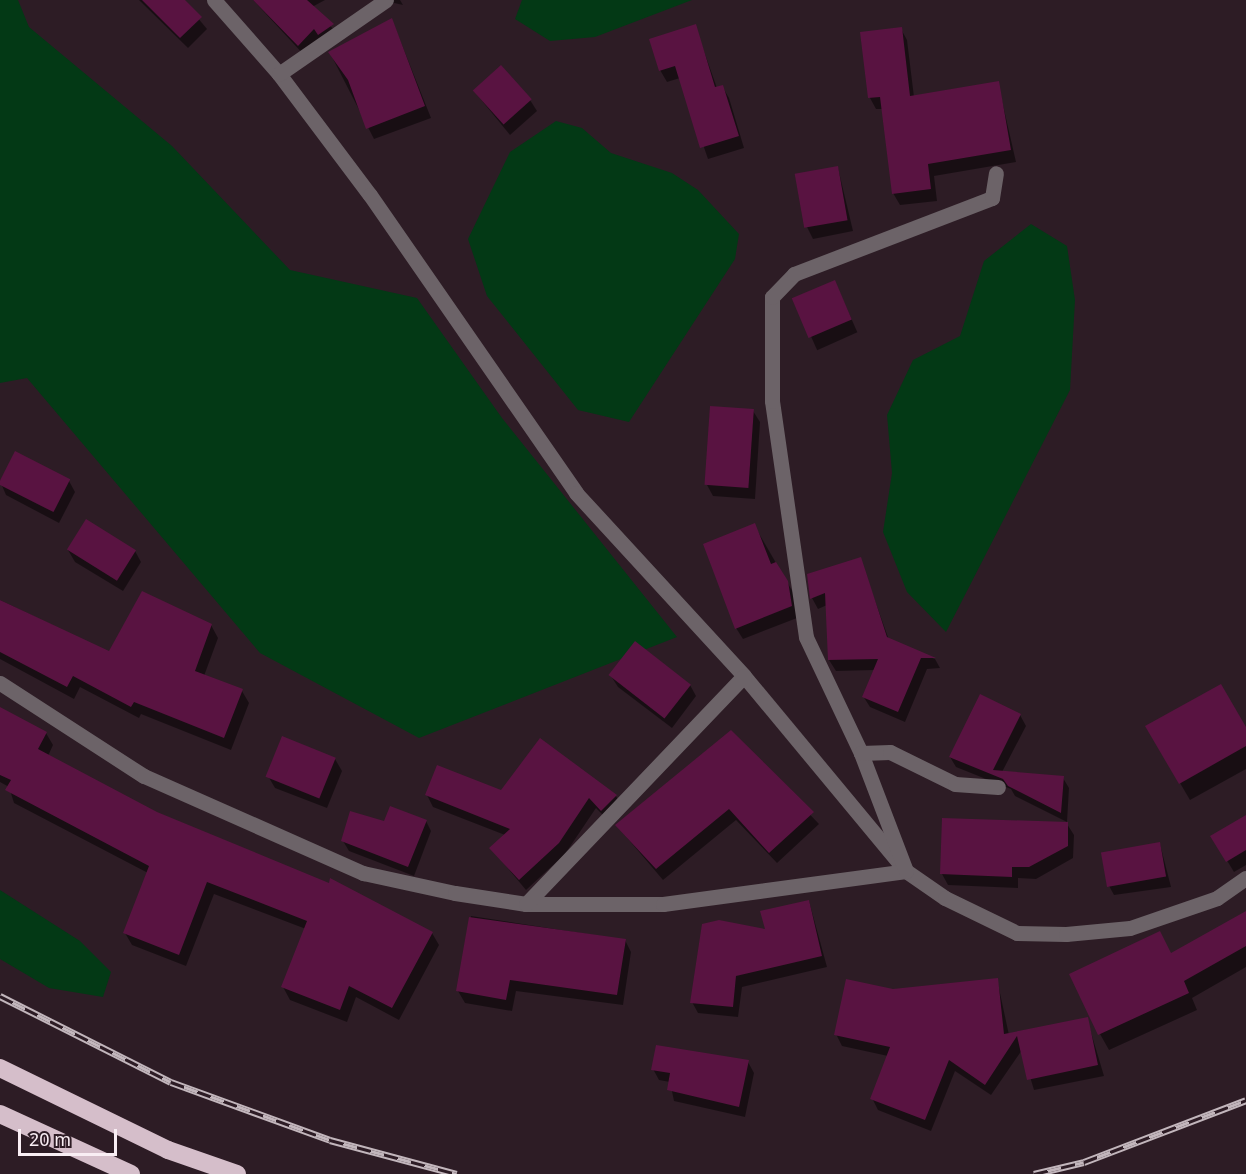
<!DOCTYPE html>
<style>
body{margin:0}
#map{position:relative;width:1246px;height:1174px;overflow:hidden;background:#2d1c25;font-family:"Noto Sans",sans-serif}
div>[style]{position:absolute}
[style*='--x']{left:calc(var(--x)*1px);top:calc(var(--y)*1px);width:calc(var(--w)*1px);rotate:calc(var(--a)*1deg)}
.green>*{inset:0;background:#033915}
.shadow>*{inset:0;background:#0007;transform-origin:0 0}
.building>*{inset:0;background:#591341;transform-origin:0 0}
.street>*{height:15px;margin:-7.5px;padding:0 7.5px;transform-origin:7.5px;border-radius:7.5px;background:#6c6368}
.highway>*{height:18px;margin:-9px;padding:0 9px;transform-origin:9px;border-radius:9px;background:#d5beca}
.rail>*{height:7px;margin-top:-3.5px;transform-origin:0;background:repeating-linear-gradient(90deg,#2d1c25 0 14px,#c2b6bc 0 28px);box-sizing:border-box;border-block:2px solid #c2b6bc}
span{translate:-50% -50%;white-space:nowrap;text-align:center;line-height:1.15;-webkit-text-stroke:4.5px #2d1c25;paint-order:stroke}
.scale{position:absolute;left:18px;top:1129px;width:99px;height:27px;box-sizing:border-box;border:3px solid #f9eef4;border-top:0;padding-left:8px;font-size:18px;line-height:21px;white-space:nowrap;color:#f9eef4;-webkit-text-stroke:4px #2d1c25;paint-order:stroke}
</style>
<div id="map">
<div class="green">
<i style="clip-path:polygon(0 0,18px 0,29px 27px,172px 146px,290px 270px,417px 298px,502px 418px,677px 637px,419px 738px,260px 653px,27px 378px,0 383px)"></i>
<i style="clip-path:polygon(522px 0,692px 0,595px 37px,550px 41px,515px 19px)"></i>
<i style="clip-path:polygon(556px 121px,582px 128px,611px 153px,672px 173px,698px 190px,739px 234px,735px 259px,629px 422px,578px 410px,487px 296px,468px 239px,510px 152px)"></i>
<i style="clip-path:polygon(1031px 224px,1067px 246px,1075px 300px,1070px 390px,946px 632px,907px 592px,883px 532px,892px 473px,887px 415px,913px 360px,960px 336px,984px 261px)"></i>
<i style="clip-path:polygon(0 890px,80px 941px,111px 972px,103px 997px,49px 988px,0 959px)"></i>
</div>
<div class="shadow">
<i style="clip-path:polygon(139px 0,183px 0,207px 29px,188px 48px)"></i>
<i style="clip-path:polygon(253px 0,325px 0,312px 7px,339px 35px,305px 56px)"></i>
<i style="clip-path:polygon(389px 0,400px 0,403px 5px,390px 2px)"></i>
<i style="clip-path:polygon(392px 20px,431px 118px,374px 139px,330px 53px)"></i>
<i style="clip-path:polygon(695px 26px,717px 88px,722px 86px,729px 98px,744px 148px,708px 159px,680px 78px,667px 82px,660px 70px)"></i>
<i style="clip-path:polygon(901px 29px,907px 40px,914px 97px,998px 83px,1016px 162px,934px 176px,937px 201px,900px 205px,893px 193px,883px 109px,876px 109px,870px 98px)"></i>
<i style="clip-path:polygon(474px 91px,530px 100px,537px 111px,510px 135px)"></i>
<i style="clip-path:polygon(838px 168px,853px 231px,813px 239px,807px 227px)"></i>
<i style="left:835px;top:282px;width:55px;height:44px;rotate:66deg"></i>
<i style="clip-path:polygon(753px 411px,760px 422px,755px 499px,713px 496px,707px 485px)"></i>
<i style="clip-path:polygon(16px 453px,69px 481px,75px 492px,59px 523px,6px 495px,0 481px)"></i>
<i style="clip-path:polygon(754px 525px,794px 594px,797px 618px,743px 639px,736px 628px)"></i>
<i style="clip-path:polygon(68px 550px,135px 551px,141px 562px,123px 591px,75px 562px)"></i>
<i style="clip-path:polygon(860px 559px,889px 640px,935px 659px,940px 668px,927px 669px,905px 722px,870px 707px,863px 696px,875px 670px,836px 671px,829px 660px,827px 605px,818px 609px,812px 598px)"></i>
<i style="clip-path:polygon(0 600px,110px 653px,211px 625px,218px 638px,204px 676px,242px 691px,249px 703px,231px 750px,141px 714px,139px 718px,80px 687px,74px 699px,0 659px)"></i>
<i style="clip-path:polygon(611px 676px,690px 685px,696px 696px,672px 728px,618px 687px)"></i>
<i style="clip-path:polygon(0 709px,46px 733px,53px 745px,48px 756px,157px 813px,432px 933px,439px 945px,399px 1020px,356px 997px,347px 1022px,290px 1000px,283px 987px,306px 929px,214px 894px,186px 966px,132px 945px,125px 933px,148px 873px,14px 803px,9px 787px,0 782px)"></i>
<i style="clip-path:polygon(1020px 715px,1026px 726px,1002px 772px,1063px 778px,1069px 788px,1067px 822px,1015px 796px,1011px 789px,956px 767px,950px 757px)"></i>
<i style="clip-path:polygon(1147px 727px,1246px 730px,1246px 769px,1190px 800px)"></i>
<i style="clip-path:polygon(731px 732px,819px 824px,777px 863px,736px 820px,663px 880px,617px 826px)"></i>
<i style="clip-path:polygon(335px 759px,342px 771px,327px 808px,275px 788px,268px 776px)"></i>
<i style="clip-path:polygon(501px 791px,616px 796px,622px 807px,609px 821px,596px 808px,565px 854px,526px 890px,491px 848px,505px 835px,433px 807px,427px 795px)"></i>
<i style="clip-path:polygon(1246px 817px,1246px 865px,1234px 872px,1212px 836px)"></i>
<i style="clip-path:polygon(426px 821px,431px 831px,414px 876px,349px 851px,343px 841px,385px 822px)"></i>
<i style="clip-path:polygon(1067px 824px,1074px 835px,1073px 858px,1036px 879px,1018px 878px,1018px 888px,948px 885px,942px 874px)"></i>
<i style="clip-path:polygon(1160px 844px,1171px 887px,1114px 895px,1108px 884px)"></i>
<i style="clip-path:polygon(809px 901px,827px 967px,742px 987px,738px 1017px,698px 1013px,692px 1002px,766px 930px)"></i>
<i style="clip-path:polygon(471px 916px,625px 940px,631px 952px,623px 1005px,516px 991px,512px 1011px,465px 1003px,458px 991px)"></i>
<i style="clip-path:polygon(1246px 926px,1246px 967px,1192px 998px,1197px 1010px,1109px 1050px,1100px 1034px,1171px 954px)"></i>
<i style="clip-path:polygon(997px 979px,1009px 1035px,1087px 1019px,1104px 1076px,1034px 1090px,1022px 1050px,991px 1095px,955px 1071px,931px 1131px,878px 1110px,872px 1098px,888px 1056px,842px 1046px,836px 1034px,893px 991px)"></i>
<i style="clip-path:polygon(748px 1062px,754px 1073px,745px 1117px,674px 1101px,670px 1082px,659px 1080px,653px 1069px)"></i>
</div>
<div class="building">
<i style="clip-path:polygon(142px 0,185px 0,202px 17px,180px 38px)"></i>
<i style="clip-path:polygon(253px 0,307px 0,334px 24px,318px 35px,314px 29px,298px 46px)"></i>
<i style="clip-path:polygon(392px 18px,425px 106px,366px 129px,348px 80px,328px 52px)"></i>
<i style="clip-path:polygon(696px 24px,715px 87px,723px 85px,739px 136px,700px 148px,675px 66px,659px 71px,649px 39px)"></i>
<i style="clip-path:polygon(902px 27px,910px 96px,999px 81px,1011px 150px,928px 164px,931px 189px,892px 194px,880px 97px,868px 98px,860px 32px)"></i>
<i style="left:501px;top:65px;width:46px;height:38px;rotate:48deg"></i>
<i style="left:838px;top:166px;width:55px;height:44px;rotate:80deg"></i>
<i style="left:835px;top:280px;width:43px;height:47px;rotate:67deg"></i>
<i style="left:710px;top:406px;width:44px;height:79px;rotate:4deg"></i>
<i style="left:15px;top:451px;width:62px;height:37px;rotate:27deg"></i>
<i style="left:86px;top:519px;width:59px;height:36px;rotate:32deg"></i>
<i style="clip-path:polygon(755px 523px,771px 564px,776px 562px,788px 581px,792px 606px,735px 629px,703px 544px)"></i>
<i style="clip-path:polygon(861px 557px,887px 637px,936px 658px,921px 658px,898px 712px,862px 697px,878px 659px,828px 660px,825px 593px,810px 599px,807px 574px)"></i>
<i style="clip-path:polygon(142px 591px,212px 624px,195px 671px,243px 689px,224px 738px,134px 702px,131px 707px,73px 676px,67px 687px,0 652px,0 600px,109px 651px)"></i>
<i style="left:635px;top:641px;width:71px;height:43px;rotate:38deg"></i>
<i style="clip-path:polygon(1221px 684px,1246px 727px,1246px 746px,1179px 784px,1145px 726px)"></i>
<i style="clip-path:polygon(980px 694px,1021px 714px,993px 770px,1064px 776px,1061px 813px,1008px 786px,1003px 779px,949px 757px)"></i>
<i style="clip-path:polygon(0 707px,47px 732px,38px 749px,157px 812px,329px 883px,330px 878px,433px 932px,392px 1008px,349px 986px,340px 1010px,281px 987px,307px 921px,207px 882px,179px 955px,123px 933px,149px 866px,5px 790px,11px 780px,0 775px)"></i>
<i style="clip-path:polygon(731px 730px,814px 812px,769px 853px,729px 809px,656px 869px,615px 825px)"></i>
<i style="left:282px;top:736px;width:58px;height:44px;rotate:22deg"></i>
<i style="clip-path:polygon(540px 738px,617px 795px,601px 811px,589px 798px,559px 843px,519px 880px,489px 848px,510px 829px,425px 795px,437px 765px,501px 790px)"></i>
<i style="clip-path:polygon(390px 806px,427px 820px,408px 867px,341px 841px,350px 811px,384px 821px)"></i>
<i style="clip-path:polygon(1246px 815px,1246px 850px,1226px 862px,1210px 836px)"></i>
<i style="clip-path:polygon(942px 818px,1068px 822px,1068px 846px,1029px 867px,1012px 867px,1012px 877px,940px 874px)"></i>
<i style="left:1160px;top:842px;width:35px;height:60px;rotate:80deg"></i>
<i style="clip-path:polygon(809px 900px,822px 956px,736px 976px,733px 1007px,690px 1003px,702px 924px,719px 920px,765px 929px,760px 911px)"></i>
<i style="clip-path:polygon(1246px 911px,1246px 946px,1184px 981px,1189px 993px,1098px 1035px,1069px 974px,1160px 931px,1171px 953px)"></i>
<i style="clip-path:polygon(469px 917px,626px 939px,617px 995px,510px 980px,506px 1000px,456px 991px)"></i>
<i style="clip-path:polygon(998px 978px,1004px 1034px,1088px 1017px,1098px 1065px,1027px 1080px,1017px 1036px,985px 1085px,949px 1060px,925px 1120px,870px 1099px,890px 1047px,834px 1035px,846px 979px,893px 989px)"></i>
<i style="clip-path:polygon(656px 1045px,749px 1060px,739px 1107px,667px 1090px,670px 1073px,651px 1070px)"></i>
</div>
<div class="street">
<i style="--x:214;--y:0;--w:98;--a:48.7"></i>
<i style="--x:279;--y:74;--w:151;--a:53.1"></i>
<i style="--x:370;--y:195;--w:362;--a:55.3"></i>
<i style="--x:576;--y:493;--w:248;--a:47.4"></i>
<i style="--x:744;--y:676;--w:254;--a:50.3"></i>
<i style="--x:906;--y:871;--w:47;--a:34.7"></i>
<i style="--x:945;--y:898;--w:80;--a:25.9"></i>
<i style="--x:1017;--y:933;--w:49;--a:1.2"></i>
<i style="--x:1066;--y:934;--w:64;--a:-5.4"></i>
<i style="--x:1130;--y:928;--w:92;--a:-19"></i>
<i style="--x:1217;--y:898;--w:35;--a:-35"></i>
<i style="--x:279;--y:74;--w:130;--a:-34.7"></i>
<i style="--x:0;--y:683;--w:171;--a:32.9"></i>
<i style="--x:144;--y:776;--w:240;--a:23.9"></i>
<i style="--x:363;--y:873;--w:94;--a:12.3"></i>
<i style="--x:455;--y:893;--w:72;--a:8.8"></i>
<i style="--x:526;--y:904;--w:137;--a:0"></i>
<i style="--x:663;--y:904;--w:245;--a:-7.7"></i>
<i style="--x:906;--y:871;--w:126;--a:-110.9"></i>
<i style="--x:861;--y:753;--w:128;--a:-115.4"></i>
<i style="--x:806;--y:637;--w:238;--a:-98.2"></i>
<i style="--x:772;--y:401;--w:104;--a:-90"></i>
<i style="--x:772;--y:297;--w:32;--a:-46"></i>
<i style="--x:794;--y:274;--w:212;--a:-21"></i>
<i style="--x:992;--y:198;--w:25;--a:-81"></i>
<i style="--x:861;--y:753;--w:29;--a:-2"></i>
<i style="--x:890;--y:752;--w:72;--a:26.2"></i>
<i style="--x:955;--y:784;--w:43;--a:4"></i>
<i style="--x:526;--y:904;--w:315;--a:-46.3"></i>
</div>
<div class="highway">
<i style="--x:0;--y:1068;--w:187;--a:26"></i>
<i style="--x:168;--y:1150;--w:73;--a:19.2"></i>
<i style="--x:0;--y:1114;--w:144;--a:24.6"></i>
</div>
<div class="rail">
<i style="--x:0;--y:996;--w:191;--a:26.7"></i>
<i style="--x:171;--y:1082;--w:169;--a:20"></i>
<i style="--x:330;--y:1140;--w:131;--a:15"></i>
<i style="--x:1034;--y:1174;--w:51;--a:-13.5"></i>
<i style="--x:1084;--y:1162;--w:173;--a:-20.9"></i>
</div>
<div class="scale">20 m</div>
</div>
